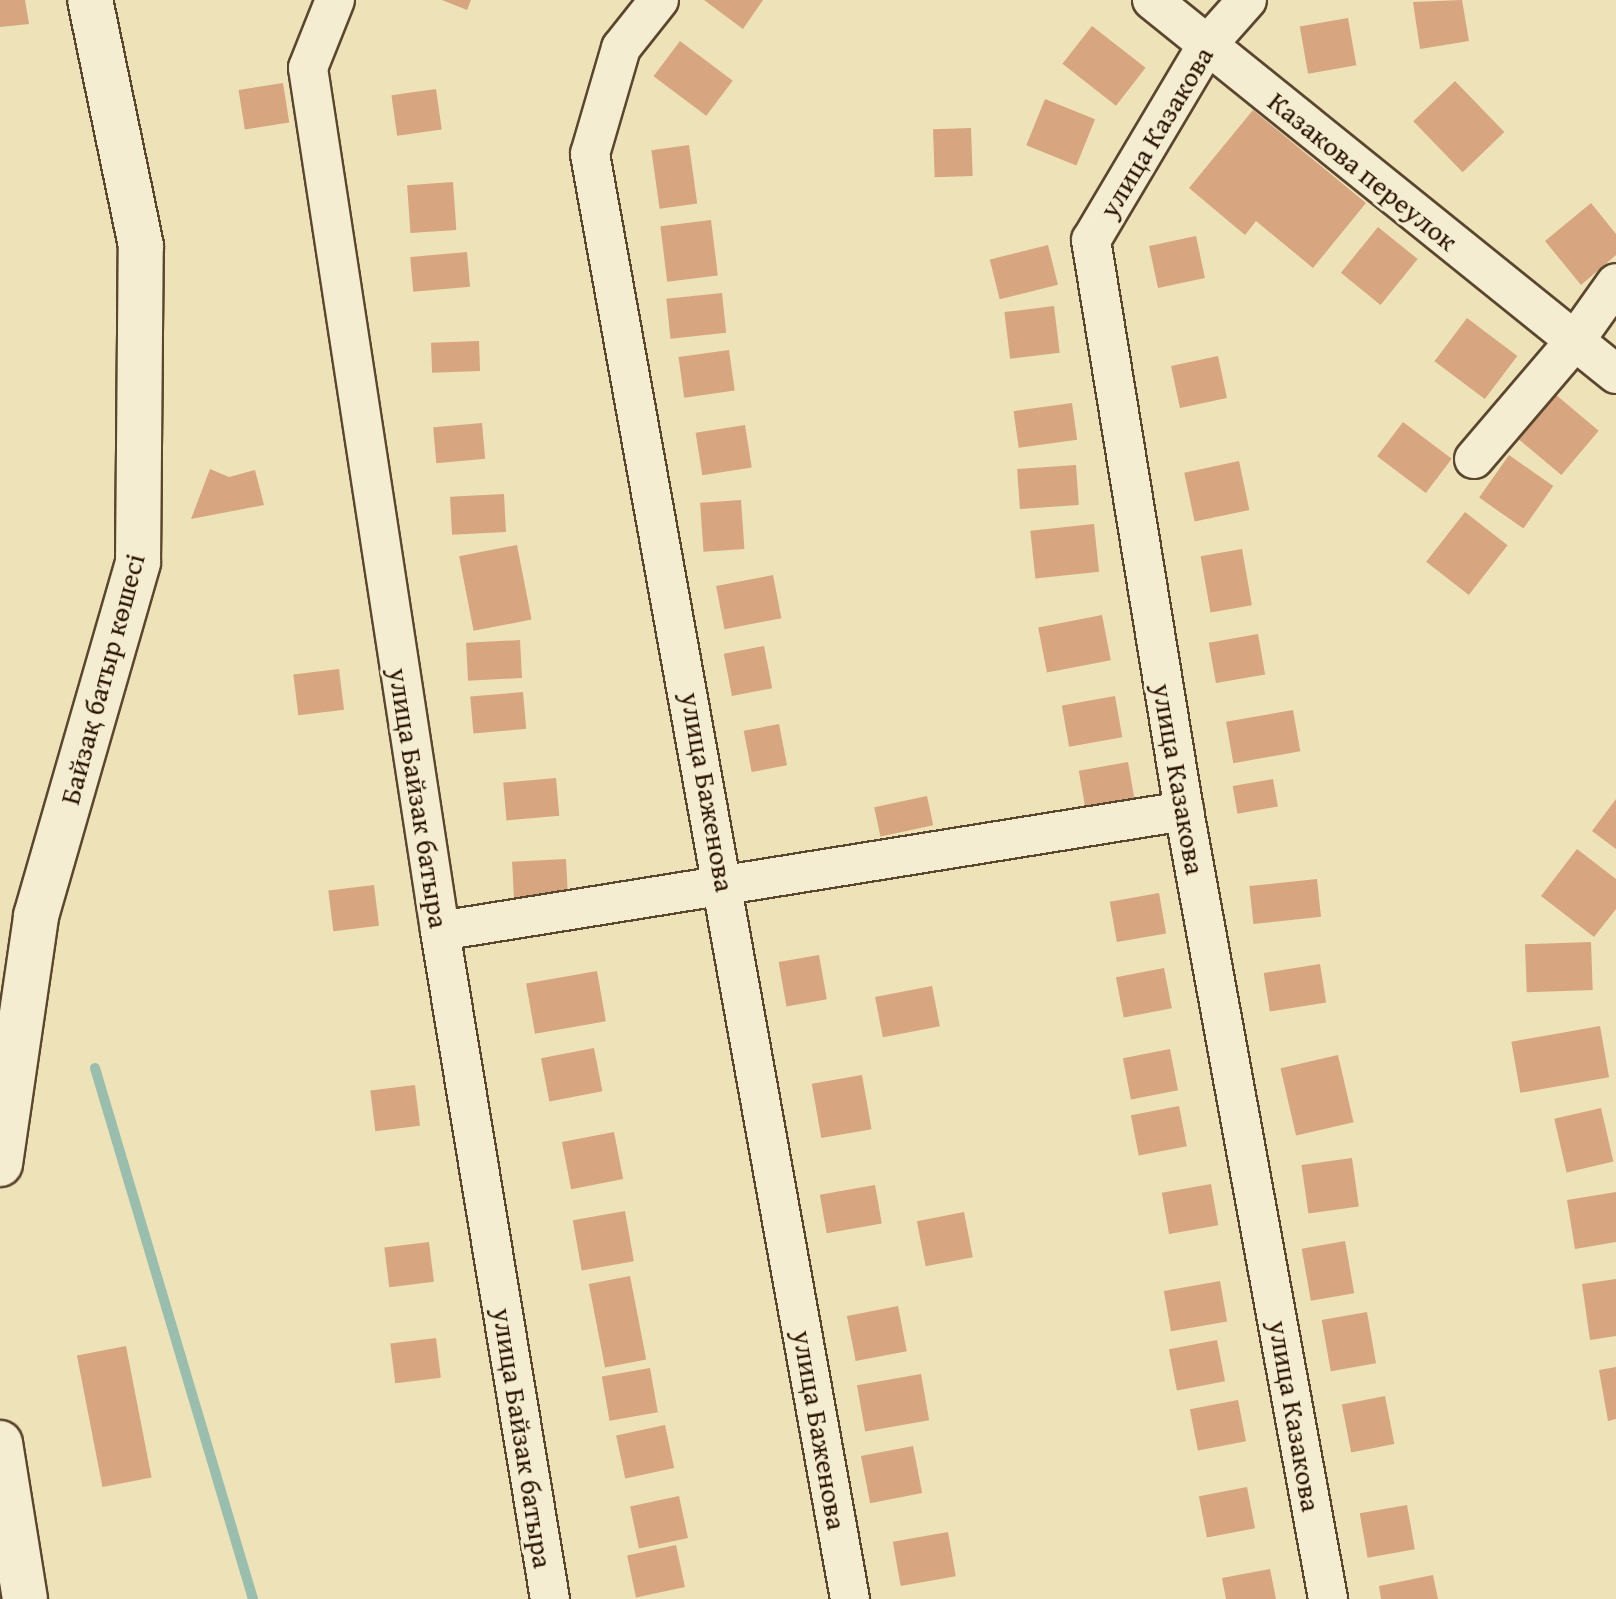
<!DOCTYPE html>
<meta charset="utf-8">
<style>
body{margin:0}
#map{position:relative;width:1616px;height:1599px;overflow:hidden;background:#eee3b8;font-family:"Gentium Book Plus",serif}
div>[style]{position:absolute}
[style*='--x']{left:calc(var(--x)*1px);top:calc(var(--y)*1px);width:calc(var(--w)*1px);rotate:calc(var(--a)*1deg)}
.stream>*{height:10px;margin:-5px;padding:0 5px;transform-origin:5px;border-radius:5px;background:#99beae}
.building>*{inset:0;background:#d7a57f;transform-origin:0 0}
.roads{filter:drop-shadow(2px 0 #5b462e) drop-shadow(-2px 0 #5b462e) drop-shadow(0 2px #5b462e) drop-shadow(0 -2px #5b462e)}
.minor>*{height:38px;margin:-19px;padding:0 19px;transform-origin:19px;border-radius:19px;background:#f4edd1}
.secondary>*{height:44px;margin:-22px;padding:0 22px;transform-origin:22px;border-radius:22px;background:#f4edd1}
span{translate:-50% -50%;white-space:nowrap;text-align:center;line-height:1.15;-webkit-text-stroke:6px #f4edd1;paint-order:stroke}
.street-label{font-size:28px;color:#2a1200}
</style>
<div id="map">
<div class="stream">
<i style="--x:95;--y:1068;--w:554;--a:73.43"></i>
</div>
<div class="building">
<i style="clip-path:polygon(0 0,25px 0,29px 24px,0 27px)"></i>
<i style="clip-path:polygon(442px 0,471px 0,467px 10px)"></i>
<i style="clip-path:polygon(704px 0,763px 0,743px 29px)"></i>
<i style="clip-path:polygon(1462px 0,1469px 41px,1420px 49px,1413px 2px)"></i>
<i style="left:1348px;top:18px;width:48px;height:49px;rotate:80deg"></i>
<i style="left:1092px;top:26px;width:68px;height:48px;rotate:38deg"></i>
<i style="left:680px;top:41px;width:66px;height:44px;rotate:37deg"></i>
<i style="left:1455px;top:81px;width:71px;height:58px;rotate:46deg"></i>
<i style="left:283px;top:83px;width:40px;height:45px;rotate:81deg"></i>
<i style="left:436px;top:89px;width:41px;height:45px;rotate:82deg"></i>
<i style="left:1045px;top:99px;width:54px;height:50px;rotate:22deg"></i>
<i style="clip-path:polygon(1253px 110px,1366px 203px,1313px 268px,1256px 221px,1245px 235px,1189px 188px)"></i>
<i style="left:971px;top:128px;width:48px;height:38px;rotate:88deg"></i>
<i style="left:689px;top:145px;width:59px;height:38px;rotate:82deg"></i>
<i style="left:453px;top:182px;width:48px;height:46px;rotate:86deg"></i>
<i style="clip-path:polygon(1591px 203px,1616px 234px,1616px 255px,1581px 285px,1545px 241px)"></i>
<i style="left:711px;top:220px;width:56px;height:51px;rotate:83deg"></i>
<i style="left:1378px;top:227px;width:51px;height:59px;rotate:39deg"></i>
<i style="left:1196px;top:236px;width:43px;height:48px;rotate:78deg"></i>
<i style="left:1048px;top:245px;width:41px;height:60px;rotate:76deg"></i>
<i style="left:467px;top:252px;width:35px;height:57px;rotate:85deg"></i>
<i style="left:722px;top:293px;width:40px;height:56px;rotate:84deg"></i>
<i style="left:1054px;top:306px;width:47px;height:50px;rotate:83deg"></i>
<i style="left:1467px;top:318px;width:63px;height:54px;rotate:37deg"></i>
<i style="left:479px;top:341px;width:30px;height:48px;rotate:88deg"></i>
<i style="left:729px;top:350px;width:41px;height:51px;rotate:82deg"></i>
<i style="left:1218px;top:356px;width:43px;height:48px;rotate:78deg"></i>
<i style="left:1555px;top:394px;width:57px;height:58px;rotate:40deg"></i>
<i style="left:1072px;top:403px;width:37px;height:59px;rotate:82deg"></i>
<i style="left:1403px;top:422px;width:61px;height:43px;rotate:37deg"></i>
<i style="left:482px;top:423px;width:36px;height:49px;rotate:85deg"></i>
<i style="left:745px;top:425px;width:43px;height:50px;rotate:81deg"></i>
<i style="left:1509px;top:455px;width:54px;height:52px;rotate:35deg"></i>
<i style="left:1239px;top:461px;width:50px;height:56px;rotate:78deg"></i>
<i style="left:1076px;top:465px;width:40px;height:59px;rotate:86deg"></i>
<i style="clip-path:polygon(210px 469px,229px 477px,255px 470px,264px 505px,191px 519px)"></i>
<i style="left:504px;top:494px;width:38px;height:54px;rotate:87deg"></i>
<i style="left:741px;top:500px;width:49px;height:41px;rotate:86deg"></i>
<i style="left:1465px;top:512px;width:54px;height:63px;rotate:38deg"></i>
<i style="left:1094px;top:524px;width:48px;height:64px;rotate:84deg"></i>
<i style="left:517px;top:545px;width:76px;height:59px;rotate:79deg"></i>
<i style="left:1242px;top:549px;width:57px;height:42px;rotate:80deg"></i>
<i style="left:773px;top:575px;width:44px;height:58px;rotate:79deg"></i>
<i style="left:1102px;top:615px;width:46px;height:65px;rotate:79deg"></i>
<i style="left:1258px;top:634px;width:41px;height:50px;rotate:80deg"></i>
<i style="left:520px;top:640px;width:38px;height:54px;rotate:87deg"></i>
<i style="left:764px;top:646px;width:43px;height:41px;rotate:79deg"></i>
<i style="left:339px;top:669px;width:41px;height:46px;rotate:83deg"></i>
<i style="left:523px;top:692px;width:37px;height:53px;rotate:85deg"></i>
<i style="left:1115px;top:696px;width:42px;height:54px;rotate:80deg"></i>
<i style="left:1293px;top:710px;width:42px;height:68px;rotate:80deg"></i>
<i style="left:779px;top:724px;width:42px;height:36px;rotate:79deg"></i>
<i style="left:1128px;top:762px;width:40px;height:50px;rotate:80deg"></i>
<i style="left:556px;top:778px;width:38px;height:53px;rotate:85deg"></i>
<i style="left:1273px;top:779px;width:28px;height:41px;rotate:80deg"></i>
<i style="left:927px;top:796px;width:30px;height:54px;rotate:78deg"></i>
<i style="clip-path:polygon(1616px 799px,1616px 849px,1592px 831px)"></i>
<i style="clip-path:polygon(1577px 849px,1616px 879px,1616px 909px,1594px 937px,1541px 896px)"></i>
<i style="left:566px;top:859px;width:37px;height:54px;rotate:87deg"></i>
<i style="left:1317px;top:879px;width:38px;height:68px;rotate:84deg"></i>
<i style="left:374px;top:885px;width:41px;height:46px;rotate:83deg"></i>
<i style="left:1159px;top:893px;width:41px;height:50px;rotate:80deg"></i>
<i style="left:1591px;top:942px;width:48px;height:66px;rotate:88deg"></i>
<i style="left:819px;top:955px;width:45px;height:41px;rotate:80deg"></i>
<i style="left:1320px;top:964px;width:39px;height:57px;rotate:81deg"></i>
<i style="left:1164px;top:968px;width:41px;height:49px;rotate:79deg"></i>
<i style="left:597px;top:971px;width:51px;height:72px;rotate:80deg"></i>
<i style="left:932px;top:986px;width:41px;height:58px;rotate:79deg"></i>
<i style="left:1600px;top:1026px;width:52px;height:90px;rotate:80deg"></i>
<i style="left:594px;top:1048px;width:44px;height:54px;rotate:79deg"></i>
<i style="left:1170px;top:1049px;width:42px;height:48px;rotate:79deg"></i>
<i style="left:1338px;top:1055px;width:69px;height:59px;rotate:77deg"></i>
<i style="left:862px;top:1075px;width:55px;height:51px;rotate:80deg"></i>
<i style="left:415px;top:1085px;width:41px;height:45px;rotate:83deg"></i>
<i style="left:1179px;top:1106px;width:41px;height:49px;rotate:79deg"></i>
<i style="left:1601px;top:1108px;width:55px;height:48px;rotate:77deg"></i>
<i style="left:614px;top:1132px;width:48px;height:53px;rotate:79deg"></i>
<i style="left:1352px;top:1158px;width:49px;height:51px;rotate:82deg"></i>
<i style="left:1211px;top:1184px;width:42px;height:50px;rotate:80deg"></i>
<i style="left:875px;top:1185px;width:39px;height:56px;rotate:80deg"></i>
<i style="clip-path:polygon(1616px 1192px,1616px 1242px,1575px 1249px,1567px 1200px)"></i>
<i style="left:625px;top:1211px;width:51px;height:53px;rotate:80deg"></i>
<i style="left:964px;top:1212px;width:46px;height:48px;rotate:79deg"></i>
<i style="left:1345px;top:1241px;width:53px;height:44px;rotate:80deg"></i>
<i style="left:429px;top:1242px;width:40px;height:45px;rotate:83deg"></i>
<i style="left:630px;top:1276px;width:85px;height:42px;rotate:79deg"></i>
<i style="clip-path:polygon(1616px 1279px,1616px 1336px,1590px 1340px,1582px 1284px)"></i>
<i style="left:1220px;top:1281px;width:41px;height:57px;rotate:80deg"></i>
<i style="left:898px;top:1306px;width:46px;height:52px;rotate:79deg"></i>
<i style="left:1367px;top:1312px;width:52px;height:46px;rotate:80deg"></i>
<i style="left:436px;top:1338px;width:40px;height:46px;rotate:83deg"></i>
<i style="left:1217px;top:1340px;width:42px;height:49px;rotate:79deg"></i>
<i style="left:126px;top:1346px;width:134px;height:50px;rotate:79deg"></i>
<i style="clip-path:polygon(1616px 1367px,1616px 1419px,1608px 1421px,1599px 1370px)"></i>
<i style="left:650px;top:1368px;width:45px;height:49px;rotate:80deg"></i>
<i style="left:921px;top:1374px;width:47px;height:65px;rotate:80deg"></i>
<i style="left:1385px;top:1396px;width:49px;height:44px;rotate:79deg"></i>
<i style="left:1238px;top:1400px;width:42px;height:49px;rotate:79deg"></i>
<i style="left:665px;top:1425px;width:44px;height:50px;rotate:78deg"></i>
<i style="left:913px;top:1446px;width:48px;height:53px;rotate:79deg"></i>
<i style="left:1247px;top:1487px;width:42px;height:49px;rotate:79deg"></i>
<i style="left:679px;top:1496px;width:43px;height:50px;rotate:78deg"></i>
<i style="left:1407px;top:1505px;width:45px;height:48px;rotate:80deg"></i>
<i style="left:948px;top:1532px;width:45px;height:56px;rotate:80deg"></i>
<i style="left:676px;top:1545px;width:43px;height:50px;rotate:78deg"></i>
<i style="clip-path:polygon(1270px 1569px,1276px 1599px,1226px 1599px,1222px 1578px)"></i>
<i style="clip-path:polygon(1433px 1575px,1438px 1599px,1381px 1599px,1379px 1586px)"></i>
</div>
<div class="roads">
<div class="minor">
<i style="--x:335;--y:0;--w:73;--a:111.7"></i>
<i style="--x:308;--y:68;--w:873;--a:81.3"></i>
<i style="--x:440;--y:931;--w:677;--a:80.65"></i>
<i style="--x:659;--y:0;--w:61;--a:128.4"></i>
<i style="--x:621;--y:48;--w:110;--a:106.3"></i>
<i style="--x:590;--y:154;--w:1468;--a:79.8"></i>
<i style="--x:1152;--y:0;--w:596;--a:38.87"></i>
<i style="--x:1247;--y:0;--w:60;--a:131.6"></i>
<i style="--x:1207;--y:45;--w:227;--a:120.7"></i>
<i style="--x:1091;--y:240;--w:579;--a:80.75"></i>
<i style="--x:1184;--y:811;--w:801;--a:79.64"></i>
<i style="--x:1474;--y:459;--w:154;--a:-49.5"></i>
<i style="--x:1574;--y:342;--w:72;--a:-54.6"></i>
<i style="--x:440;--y:931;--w:754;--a:-9.16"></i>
</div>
<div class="secondary">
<i style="--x:0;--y:1164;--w:251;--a:-81.7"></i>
<i style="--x:36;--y:916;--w:368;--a:-73.9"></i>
<i style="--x:138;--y:562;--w:316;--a:-89.5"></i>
<i style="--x:141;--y:246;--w:251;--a:-101.7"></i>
<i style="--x:0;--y:1443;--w:158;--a:80.9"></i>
</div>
</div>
<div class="street-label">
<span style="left:1156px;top:132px;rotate:-59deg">улица Казакова</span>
<span style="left:1363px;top:171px;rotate:39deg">Казакова переулок</span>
<span style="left:102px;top:679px;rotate:-75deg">Байзақ батыр көшесі</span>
<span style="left:1179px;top:779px;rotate:80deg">улица Казакова</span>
<span style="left:708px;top:792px;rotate:80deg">улица Баженова</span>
<span style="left:419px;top:798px;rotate:81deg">улица Байзак батыра</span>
<span style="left:1295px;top:1416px;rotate:80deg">улица Казакова</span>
<span style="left:820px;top:1430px;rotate:80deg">улица Баженова</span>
<span style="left:523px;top:1438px;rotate:81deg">улица Байзак батыра</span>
</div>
</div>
